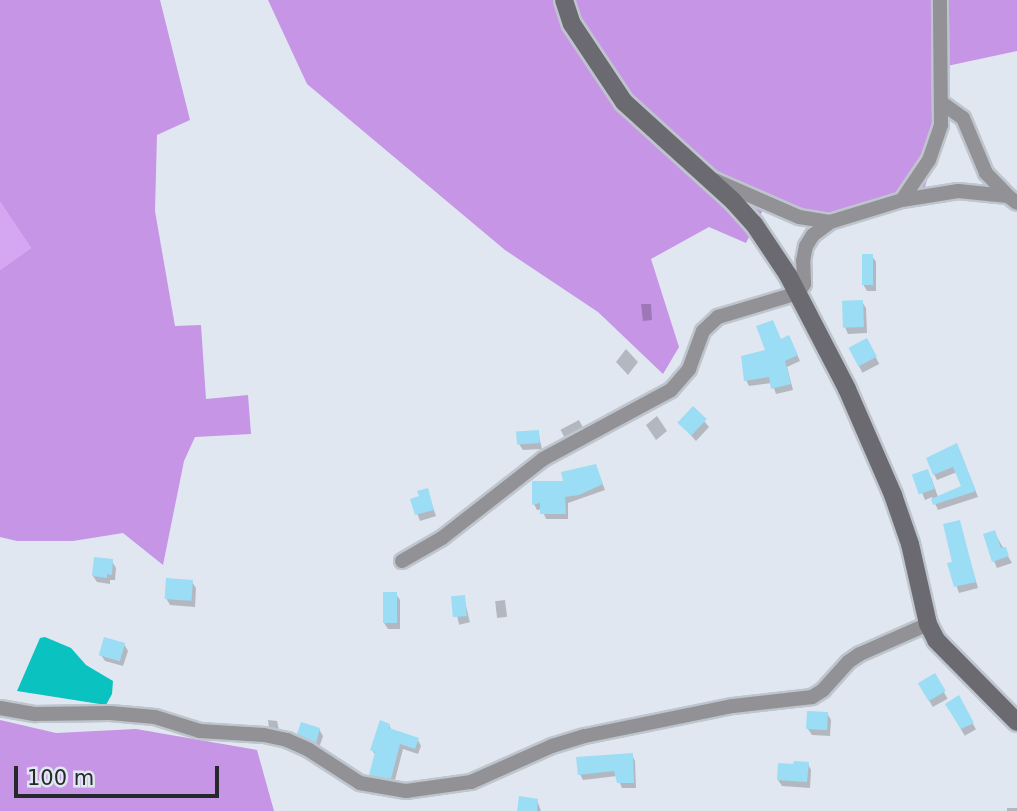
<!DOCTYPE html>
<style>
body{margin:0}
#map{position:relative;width:1017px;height:811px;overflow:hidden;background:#e0e7f0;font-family:"DejaVu Sans",sans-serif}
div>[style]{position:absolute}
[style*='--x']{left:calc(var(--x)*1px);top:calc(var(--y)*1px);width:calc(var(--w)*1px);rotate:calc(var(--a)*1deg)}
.green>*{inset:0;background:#d5a7f3}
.forest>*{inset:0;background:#c695e6}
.water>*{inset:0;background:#0ac2c0}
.shadow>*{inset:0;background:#0003;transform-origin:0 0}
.building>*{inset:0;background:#9addf5;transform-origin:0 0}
.roads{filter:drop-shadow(2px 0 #bfc5cd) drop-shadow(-2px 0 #bfc5cd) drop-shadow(0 2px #bfc5cd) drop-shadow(0 -2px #bfc5cd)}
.street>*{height:14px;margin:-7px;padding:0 7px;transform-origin:7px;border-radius:7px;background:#929296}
.secondary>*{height:18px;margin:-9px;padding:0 9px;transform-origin:9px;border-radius:9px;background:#6a6a70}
span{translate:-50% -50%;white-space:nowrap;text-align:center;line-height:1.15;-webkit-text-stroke:5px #e0e7f0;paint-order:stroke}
.scale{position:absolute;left:14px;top:766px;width:205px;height:32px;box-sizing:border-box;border:4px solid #26292c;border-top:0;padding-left:9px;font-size:21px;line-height:24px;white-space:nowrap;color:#26292c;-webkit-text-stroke:5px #e0e7f0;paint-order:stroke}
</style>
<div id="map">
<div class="green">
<i style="clip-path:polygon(0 202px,31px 248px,0 270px)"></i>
</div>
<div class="forest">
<i style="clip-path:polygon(0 0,160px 0,190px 120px,157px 135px,155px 211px,175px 326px,201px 325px,206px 399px,248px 395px,251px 434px,195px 437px,184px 461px,163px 565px,123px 533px,73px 541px,17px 541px,0 537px,0 270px,31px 248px,0 202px)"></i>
<i style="clip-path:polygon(268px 0,1017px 0,1017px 51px,933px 69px,945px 108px,925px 187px,832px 214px,765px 206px,746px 243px,709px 227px,651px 259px,679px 347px,663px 374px,598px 312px,505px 250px,307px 84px)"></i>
<i style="clip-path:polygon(0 720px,56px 733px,136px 729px,257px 750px,274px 811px,0 811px)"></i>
</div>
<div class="water">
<i style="clip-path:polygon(45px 637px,71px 648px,86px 665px,113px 681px,112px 694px,106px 705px,17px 691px,40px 638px)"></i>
</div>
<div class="shadow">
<i style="clip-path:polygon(872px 256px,876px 262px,876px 291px,867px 291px,863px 284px)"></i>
<i style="clip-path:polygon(862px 302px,866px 308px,867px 333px,848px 334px,845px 327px)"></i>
<i style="clip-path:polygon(641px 304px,651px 304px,652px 320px,643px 321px)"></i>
<i style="left:867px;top:340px;width:27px;height:19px;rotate:63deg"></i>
<i style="clip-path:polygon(781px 341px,792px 343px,800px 361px,787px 367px,793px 390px,776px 394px,772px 383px,749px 386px,746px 380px,768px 351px)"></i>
<i style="clip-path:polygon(626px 349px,638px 362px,628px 375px,616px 362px)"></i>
<i style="clip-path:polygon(693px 408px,709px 427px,696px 441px,679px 422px)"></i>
<i style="clip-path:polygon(657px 416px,667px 431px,656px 440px,646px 425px)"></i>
<i style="left:579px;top:420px;width:15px;height:21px;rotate:62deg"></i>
<i style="clip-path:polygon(538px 432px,542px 449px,523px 450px,519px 444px)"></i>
<i style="clip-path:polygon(960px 451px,978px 497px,938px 510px,932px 497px,925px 500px,915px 476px,931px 477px,938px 497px,963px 486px,957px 472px,937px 480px,934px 474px)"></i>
<i style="clip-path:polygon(598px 472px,605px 490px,568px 503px,568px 519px,546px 519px,542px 509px,537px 510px,534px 504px,565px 482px)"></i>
<i style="clip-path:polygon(427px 490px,436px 516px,420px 521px,412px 500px,421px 497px)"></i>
<i style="clip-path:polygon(959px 522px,978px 588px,959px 593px,949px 565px,955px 563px)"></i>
<i style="clip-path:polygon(994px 532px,1012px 563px,997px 568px,994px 561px)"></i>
<i style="clip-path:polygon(112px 561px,116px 568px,115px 580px,110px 580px,110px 584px,97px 582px,93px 576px)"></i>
<i style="clip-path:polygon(192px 582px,196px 588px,195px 607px,170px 605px,166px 598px)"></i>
<i style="clip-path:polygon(396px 594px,400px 600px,400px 629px,388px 629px,384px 623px)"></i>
<i style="left:464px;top:597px;width:26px;height:11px;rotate:77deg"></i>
<i style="left:505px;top:600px;width:17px;height:10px;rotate:83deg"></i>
<i style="clip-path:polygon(124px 644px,128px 651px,123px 666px,105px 661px,101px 655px)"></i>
<i style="left:935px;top:676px;width:26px;height:17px;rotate:61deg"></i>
<i style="left:958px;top:698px;width:36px;height:13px;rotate:60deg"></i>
<i style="clip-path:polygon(827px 713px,831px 720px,830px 736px,812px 735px,808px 729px)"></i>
<i style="clip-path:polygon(268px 720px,277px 721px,279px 730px,269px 728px)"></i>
<i style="clip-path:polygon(389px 725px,392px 731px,418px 740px,421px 746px,418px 754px,403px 749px,394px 784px,374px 780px,371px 775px,376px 756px,372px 750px)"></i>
<i style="clip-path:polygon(319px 729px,323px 736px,319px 748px,303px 741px,299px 734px)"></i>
<i style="clip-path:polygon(632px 755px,635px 761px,636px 788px,622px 788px,617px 776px,583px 780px,580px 774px)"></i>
<i style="clip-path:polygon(808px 764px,811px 770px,810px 788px,782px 786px,778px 780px)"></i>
<i style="clip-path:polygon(537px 800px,541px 811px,519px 811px)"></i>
<i style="left:1007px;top:808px;width:10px;height:3px"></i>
</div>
<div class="building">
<i style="left:862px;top:254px;width:11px;height:31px"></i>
<i style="left:863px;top:300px;width:27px;height:21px;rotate:88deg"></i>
<i style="clip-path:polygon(773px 320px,781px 339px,789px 335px,798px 355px,785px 361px,791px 384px,771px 389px,769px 377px,744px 381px,741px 356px,765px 350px,756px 326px)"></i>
<i style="left:867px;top:338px;width:21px;height:21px;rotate:62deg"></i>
<i style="left:693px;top:406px;width:19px;height:23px;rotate:43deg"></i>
<i style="left:539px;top:430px;width:13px;height:23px;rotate:86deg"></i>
<i style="clip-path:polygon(957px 443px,976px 491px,933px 505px,931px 499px,961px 486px,953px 467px,933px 475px,926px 458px)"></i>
<i style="clip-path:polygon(596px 464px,603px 484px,579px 495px,565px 497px,566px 514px,540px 514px,540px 503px,532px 505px,532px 481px,563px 481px,561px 472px)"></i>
<i style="left:928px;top:469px;width:21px;height:17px;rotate:71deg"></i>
<i style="clip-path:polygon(428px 488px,434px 510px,415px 515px,410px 499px,419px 496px,417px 491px)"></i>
<i style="clip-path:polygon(960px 520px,976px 582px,954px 587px,947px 563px,952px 562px,943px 524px)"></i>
<i style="clip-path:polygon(995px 530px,1001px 548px,1006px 547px,1009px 556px,992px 562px,983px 534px)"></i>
<i style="clip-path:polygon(94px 557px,113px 559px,112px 575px,107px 574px,107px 578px,92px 576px)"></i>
<i style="left:166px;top:578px;width:27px;height:21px;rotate:4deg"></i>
<i style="left:383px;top:592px;width:14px;height:31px"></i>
<i style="left:465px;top:595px;width:21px;height:14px;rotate:85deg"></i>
<i style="left:104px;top:637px;width:22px;height:19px;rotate:16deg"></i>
<i style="left:935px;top:673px;width:21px;height:20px;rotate:59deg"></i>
<i style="clip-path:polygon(959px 695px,974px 723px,961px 729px,945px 704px)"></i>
<i style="left:807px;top:711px;width:21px;height:18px;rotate:3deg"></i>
<i style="clip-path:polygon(380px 720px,390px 724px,389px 728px,419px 738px,415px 749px,400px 744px,391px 779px,369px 775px,375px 752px,370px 750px)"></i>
<i style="clip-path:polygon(301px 722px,320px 728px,316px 743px,297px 734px)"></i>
<i style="clip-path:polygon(633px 753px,634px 783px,617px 783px,614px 771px,578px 775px,576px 757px)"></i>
<i style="clip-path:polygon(794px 761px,809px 762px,807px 782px,777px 780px,778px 763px,793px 764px)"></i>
<i style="clip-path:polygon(519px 796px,538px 799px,537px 811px,517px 811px)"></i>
</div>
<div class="roads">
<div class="street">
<i style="--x:942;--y:103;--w:26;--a:36"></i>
<i style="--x:963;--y:118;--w:60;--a:67.3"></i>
<i style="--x:986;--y:173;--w:30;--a:46"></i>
<i style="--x:712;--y:179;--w:95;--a:23.6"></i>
<i style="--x:799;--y:217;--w:31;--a:9"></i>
<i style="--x:902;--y:200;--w:48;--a:-56"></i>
<i style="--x:929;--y:160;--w:37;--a:-71"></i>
<i style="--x:941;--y:125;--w:125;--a:-90.5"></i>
<i style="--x:402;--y:561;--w:46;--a:-29.9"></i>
<i style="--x:442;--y:538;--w:128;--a:-38"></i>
<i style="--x:543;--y:459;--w:145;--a:-28.3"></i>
<i style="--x:671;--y:390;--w:28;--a:-49"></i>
<i style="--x:689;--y:369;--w:40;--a:-69.8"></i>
<i style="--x:703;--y:331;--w:21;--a:-43"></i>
<i style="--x:718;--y:317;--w:84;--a:-16.7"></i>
<i style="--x:798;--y:293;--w:11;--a:-56"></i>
<i style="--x:804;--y:284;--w:23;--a:-92"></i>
<i style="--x:803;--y:261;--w:15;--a:-79"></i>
<i style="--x:806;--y:246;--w:13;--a:-58"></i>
<i style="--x:813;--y:235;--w:21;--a:-37"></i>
<i style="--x:830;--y:222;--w:75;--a:-17"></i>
<i style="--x:902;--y:200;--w:57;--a:-9.1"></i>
<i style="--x:958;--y:191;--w:50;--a:5.7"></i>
<i style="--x:1008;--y:196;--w:11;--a:38"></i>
<i style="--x:0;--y:708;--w:36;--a:10"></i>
<i style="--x:35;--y:714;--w:75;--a:-0.8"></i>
<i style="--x:110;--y:713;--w:45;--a:5.1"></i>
<i style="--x:155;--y:717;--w:47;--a:17.3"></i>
<i style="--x:200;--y:731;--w:64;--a:3.6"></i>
<i style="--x:264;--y:735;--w:24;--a:12"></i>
<i style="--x:287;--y:740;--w:24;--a:24"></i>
<i style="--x:309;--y:750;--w:61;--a:32.9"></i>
<i style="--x:360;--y:783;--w:47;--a:9.9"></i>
<i style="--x:406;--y:791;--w:66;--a:-7.9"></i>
<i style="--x:471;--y:782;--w:89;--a:-24"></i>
<i style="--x:552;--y:746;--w:34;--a:-17"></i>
<i style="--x:585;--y:736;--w:151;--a:-11.5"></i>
<i style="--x:733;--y:706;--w:80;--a:-6.5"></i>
<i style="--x:812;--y:697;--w:13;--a:-32"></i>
<i style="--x:823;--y:690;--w:38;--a:-48"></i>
<i style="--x:848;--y:662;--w:14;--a:-34"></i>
<i style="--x:860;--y:654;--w:74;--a:-23.8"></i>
</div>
<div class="secondary">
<i style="--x:564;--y:0;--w:25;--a:72"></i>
<i style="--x:572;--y:24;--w:94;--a:56.3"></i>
<i style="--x:624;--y:102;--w:147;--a:42.2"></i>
<i style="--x:733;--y:201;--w:31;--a:48"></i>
<i style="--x:754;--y:224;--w:61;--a:56.3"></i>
<i style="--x:788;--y:275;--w:128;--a:62.6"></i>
<i style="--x:847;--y:389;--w:116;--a:66.5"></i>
<i style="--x:893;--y:495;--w:52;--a:70.9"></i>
<i style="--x:910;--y:544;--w:82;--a:77.3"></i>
<i style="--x:928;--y:624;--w:18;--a:63"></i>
<i style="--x:936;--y:640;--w:115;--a:45.4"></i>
</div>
</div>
<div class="scale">100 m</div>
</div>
